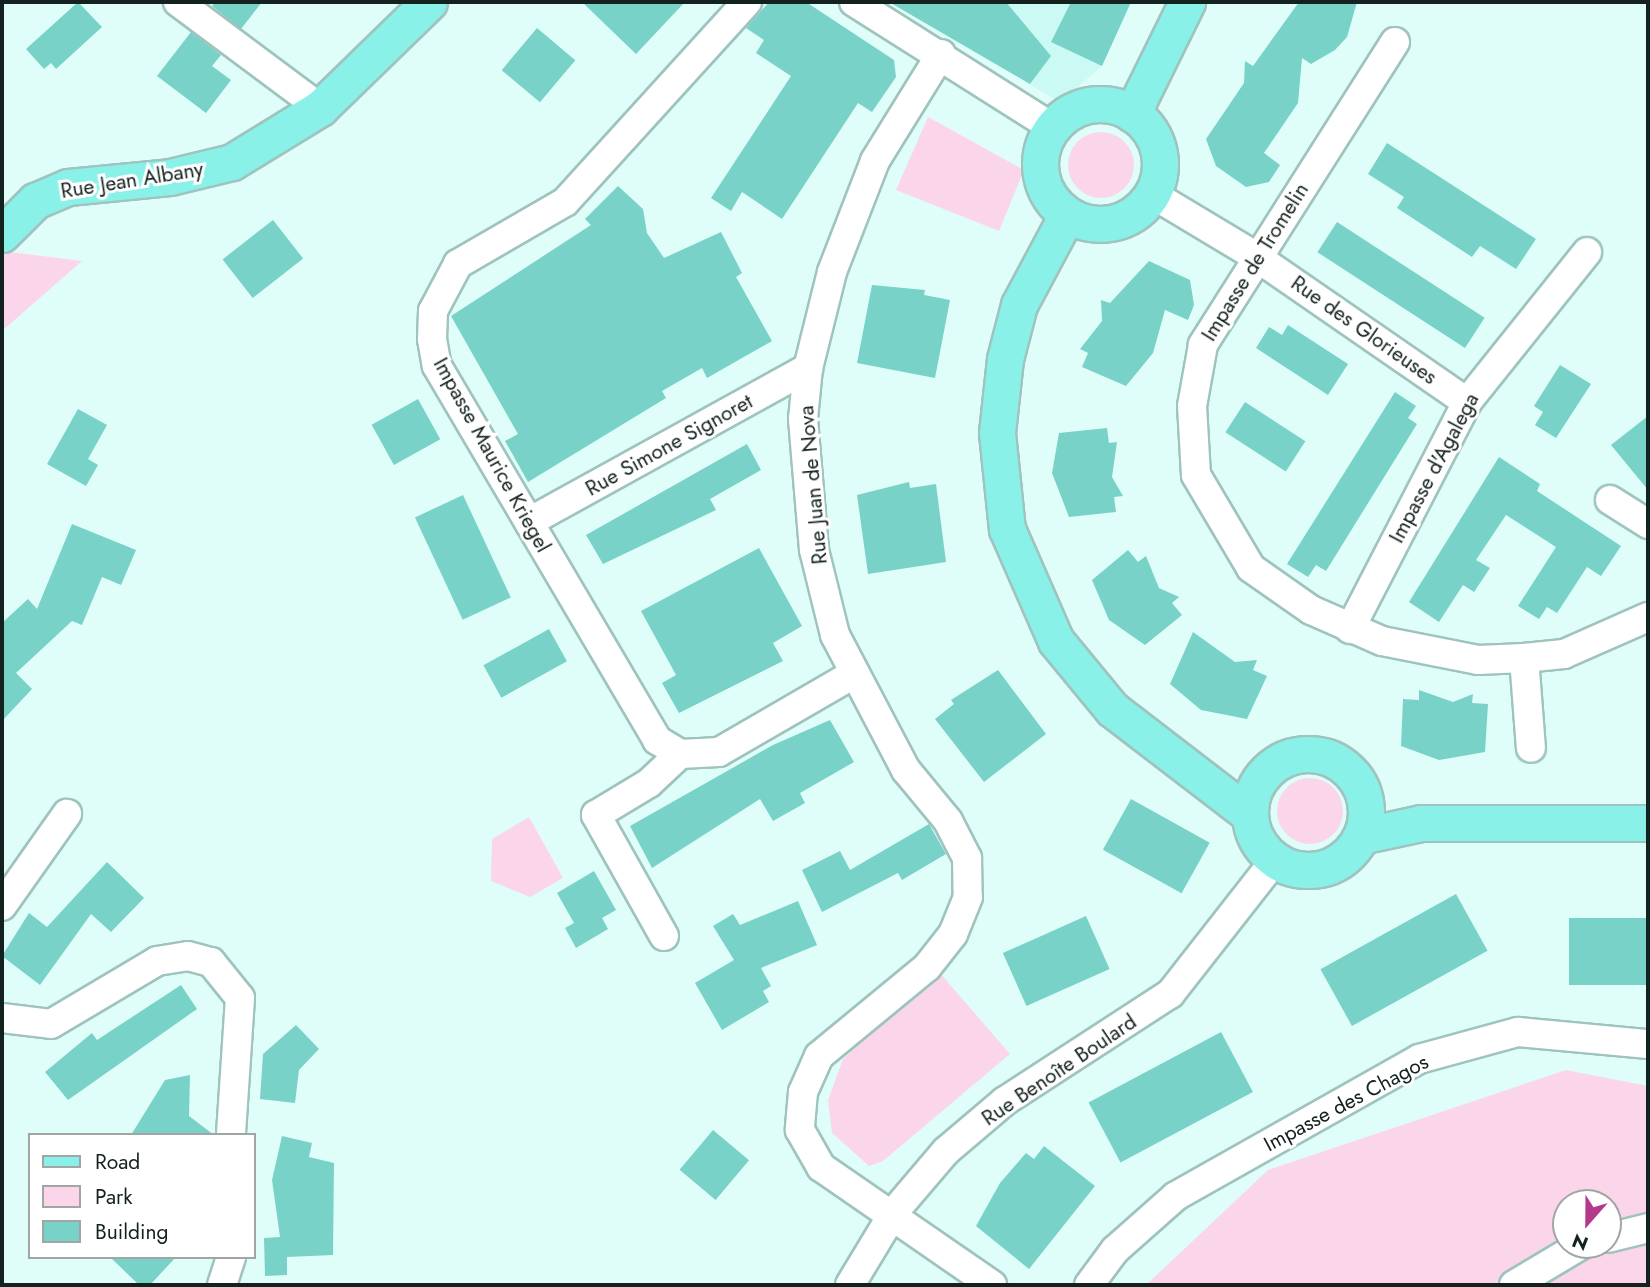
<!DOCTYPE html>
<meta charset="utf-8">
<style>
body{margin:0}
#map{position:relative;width:1650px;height:1287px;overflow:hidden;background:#dffef9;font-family:Jost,sans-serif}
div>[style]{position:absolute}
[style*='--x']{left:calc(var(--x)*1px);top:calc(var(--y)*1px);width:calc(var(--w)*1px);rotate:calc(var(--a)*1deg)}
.built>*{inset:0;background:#cafaf3}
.green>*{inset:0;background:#fbd6eb}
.round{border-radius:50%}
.building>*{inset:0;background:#78d2c7;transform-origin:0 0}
.roads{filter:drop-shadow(2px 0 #9fc3be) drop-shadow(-2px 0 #9fc3be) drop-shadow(0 2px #9fc3be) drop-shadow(0 -2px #9fc3be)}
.minor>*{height:28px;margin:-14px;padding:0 14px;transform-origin:14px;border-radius:14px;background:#fff}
.major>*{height:35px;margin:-17.5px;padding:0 17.5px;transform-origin:17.5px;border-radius:17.5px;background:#89f1e8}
.major>.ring{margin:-17.5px;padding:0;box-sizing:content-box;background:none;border:35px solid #89f1e8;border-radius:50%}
span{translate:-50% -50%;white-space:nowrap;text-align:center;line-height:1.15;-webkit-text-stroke:6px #fff;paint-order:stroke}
.street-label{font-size:21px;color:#13211f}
.frame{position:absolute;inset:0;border:4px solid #13211f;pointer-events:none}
.legend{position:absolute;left:28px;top:1133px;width:228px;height:126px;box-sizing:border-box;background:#fff;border:2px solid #a1a6a5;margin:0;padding:9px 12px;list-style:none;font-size:21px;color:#13211f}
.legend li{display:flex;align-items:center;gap:14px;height:35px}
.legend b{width:35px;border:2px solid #a1a6a5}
.north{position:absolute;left:1552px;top:1189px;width:70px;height:70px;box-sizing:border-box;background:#fff;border:2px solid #a1a6a5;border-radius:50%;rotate:201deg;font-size:19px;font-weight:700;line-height:28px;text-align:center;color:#13211f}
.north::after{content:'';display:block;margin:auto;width:24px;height:32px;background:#b3398c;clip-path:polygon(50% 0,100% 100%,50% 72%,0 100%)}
</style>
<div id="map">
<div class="built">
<i style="clip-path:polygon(889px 2px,1131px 2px,1102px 66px,1060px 102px)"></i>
</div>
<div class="green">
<i style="clip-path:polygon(928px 117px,1024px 170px,999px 231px,896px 190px)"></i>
<i class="round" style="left:1068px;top:132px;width:66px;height:66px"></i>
<i style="clip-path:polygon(2px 251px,82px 261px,2px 331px)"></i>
<i class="round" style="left:1277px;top:778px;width:66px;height:66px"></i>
<i style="clip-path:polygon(529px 817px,563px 878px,530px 897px,491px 881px,492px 839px)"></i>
<i style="clip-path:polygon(939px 972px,1010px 1054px,883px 1161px,869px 1166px,832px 1133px,828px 1100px,843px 1059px)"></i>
<i style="clip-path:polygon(evenodd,1566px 1070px,1648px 1086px,1648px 1285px,1146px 1285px,1268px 1170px,1566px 1070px,1566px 1203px,1608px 1203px,1608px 1245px,1566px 1245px,1566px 1203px)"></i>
</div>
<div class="building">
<i style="clip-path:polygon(78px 2px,102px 27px,56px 69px,51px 63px,44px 69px,26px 49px)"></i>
<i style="clip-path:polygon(215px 2px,262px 2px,241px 29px,212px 6px)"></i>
<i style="clip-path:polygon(582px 2px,685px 2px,636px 54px)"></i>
<i style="clip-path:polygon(769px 2px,806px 2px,894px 60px,896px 77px,872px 112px,858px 103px,782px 219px,742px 192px,731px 211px,711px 198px,791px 76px,756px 53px,764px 40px,746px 28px)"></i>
<i style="clip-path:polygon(889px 2px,1006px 2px,1051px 56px,1030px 84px)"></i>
<i style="clip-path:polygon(1071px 2px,1131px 2px,1102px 66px,1051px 42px)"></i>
<i style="clip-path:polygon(1299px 2px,1357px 2px,1347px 37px,1335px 50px,1311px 64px,1302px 58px,1298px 103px,1264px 153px,1280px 165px,1269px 182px,1246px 187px,1216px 166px,1206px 139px,1244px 83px,1245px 61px,1253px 66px)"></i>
<i style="left:537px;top:28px;width:50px;height:55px;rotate:40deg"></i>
<i style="clip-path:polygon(191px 32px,221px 55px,212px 66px,231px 80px,206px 113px,157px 76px)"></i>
<i style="clip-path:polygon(1387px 143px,1536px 239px,1516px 269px,1480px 246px,1472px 257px,1397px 208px,1404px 197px,1368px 174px)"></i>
<i style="clip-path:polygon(618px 186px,643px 209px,647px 233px,664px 258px,721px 232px,742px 273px,736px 277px,772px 341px,707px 378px,702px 368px,662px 391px,666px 398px,528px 482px,505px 441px,518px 434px,451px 316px,591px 225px,585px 219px)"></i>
<i style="left:273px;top:220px;width:49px;height:64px;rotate:52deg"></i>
<i style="left:1337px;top:222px;width:176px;height:36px;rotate:33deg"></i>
<i style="clip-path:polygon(1149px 261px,1190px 280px,1194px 305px,1188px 320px,1165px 310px,1153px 353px,1126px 386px,1082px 367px,1088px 353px,1080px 349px,1102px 321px,1101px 300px,1110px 303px)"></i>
<i style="clip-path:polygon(872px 285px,925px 290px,924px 295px,950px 300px,935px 378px,857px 363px)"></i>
<i style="clip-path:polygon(1288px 325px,1348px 364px,1328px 395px,1256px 348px,1269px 327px,1282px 335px)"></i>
<i style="clip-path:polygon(1560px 365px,1591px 384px,1556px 438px,1535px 425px,1543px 412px,1534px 406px)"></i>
<i style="clip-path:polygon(1395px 392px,1416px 406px,1408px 418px,1417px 424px,1326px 571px,1316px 565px,1308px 577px,1287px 564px)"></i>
<i style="left:418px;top:399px;width:46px;height:53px;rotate:61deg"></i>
<i style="left:1245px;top:402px;width:72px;height:36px;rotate:33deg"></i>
<i style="clip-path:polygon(78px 409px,107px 425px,88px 459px,98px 465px,86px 486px,47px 464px)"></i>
<i style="clip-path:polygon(1648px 416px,1648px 490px,1611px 445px)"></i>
<i style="clip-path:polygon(1107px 428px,1109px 443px,1117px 442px,1112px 477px,1123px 496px,1114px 497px,1116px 512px,1069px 517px,1052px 473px,1059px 433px)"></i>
<i style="clip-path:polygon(747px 444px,761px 470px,710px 499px,716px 510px,603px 564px,586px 535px)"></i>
<i style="clip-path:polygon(1499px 457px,1540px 484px,1537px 491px,1621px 546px,1601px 576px,1587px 567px,1557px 613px,1547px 607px,1539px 619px,1518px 606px,1556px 547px,1506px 515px,1476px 560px,1490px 568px,1474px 592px,1463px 585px,1439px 622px,1409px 602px)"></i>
<i style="clip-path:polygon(909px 482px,910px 488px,936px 484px,946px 562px,868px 574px,857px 495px)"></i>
<i style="left:463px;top:495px;width:113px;height:53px;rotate:65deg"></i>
<i style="clip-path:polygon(72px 524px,136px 550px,121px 585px,102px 577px,82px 625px,72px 621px,16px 673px,32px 689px,2px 721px,2px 623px,28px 599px,37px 609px)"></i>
<i style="clip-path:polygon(759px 548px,802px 626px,773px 643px,783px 661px,679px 713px,662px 683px,676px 675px,641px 611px)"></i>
<i style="clip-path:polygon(1128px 550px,1138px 562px,1146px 556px,1159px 588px,1179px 597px,1172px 603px,1182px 615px,1145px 645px,1109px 620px,1092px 580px)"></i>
<i style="left:549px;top:629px;width:37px;height:75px;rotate:61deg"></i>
<i style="clip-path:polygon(1193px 632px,1235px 662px,1257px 660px,1253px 670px,1267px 676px,1247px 719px,1201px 710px,1170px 684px)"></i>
<i style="clip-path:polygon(998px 670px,1046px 734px,984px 782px,935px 719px,954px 704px,951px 700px)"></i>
<i style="clip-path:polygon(1419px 690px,1453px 702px,1473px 694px,1472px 703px,1488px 704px,1485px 752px,1439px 760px,1401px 746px,1403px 699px,1419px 700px)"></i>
<i style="clip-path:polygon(830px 720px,854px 762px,800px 793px,805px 803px,773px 821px,760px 799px,652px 868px,630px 826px,773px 745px)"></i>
<i style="left:1131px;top:799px;width:90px;height:58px;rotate:29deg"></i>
<i style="clip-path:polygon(929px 824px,946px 854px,902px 880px,898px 873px,822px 912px,802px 870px,840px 851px,850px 870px)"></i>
<i style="clip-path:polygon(107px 862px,144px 898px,111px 932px,91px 914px,40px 985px,2px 956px,29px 913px,47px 927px)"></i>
<i style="clip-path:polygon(594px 871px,616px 910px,602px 918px,608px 929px,576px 948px,565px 928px,574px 923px,557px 893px)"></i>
<i style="left:1456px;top:894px;width:65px;height:155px;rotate:61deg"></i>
<i style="clip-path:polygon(798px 901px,817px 945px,761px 968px,771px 986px,763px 991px,769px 1002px,722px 1030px,695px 983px,734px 960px,713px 926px,733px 914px,740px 925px)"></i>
<i style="left:1086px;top:916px;width:58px;height:91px;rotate:66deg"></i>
<i style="left:1648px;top:918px;width:67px;height:79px;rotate:90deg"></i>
<i style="clip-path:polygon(181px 985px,197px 1009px,68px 1100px,45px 1072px,92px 1033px,97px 1040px)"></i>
<i style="clip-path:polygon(296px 1025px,319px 1049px,299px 1070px,295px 1103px,260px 1099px,263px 1054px)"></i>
<i style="left:1221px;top:1032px;width:68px;height:150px;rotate:62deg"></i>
<i style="clip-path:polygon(190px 1075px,189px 1116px,214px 1135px,131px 1135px,165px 1080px)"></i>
<i style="left:713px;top:1130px;width:47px;height:52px;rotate:40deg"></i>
<i style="clip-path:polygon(282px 1136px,312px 1143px,309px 1157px,334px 1163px,333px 1255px,287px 1257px,287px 1275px,265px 1276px,264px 1238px,280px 1237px,272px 1180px)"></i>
<i style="clip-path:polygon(1044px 1146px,1095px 1186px,1029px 1269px,976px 1226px,1000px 1183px,1026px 1153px,1034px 1159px)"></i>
<i style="clip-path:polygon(110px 1257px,176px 1257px,150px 1285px,139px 1285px)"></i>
</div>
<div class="roads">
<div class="minor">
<i style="--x:178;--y:2;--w:177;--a:36.7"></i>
<i style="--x:747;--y:2;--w:270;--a:132.3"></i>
<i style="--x:565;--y:202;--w:124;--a:149.9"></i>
<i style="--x:458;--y:264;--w:53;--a:118"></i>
<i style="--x:433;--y:311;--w:28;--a:92"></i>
<i style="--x:432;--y:339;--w:27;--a:80"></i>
<i style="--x:437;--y:366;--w:434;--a:59.5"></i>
<i style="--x:657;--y:740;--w:27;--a:31"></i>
<i style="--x:680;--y:754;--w:39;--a:-3"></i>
<i style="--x:719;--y:752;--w:154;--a:-30.1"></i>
<i style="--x:854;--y:2;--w:234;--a:32.3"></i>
<i style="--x:1395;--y:42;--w:359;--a:122.4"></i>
<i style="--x:1203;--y:345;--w:62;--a:100.2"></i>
<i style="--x:1192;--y:406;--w:69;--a:86.7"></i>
<i style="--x:1196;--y:475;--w:108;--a:59.4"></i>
<i style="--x:1251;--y:568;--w:73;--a:35"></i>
<i style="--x:1311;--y:610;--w:77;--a:23.6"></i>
<i style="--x:1382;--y:641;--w:98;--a:11.2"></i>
<i style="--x:1478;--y:660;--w:46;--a:-2.5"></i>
<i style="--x:1524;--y:658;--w:40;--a:-5.7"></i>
<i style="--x:1564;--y:654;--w:92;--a:-23.8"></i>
<i style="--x:941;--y:54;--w:126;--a:121.7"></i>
<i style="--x:875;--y:161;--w:119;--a:111.2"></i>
<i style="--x:832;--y:272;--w:99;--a:104"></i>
<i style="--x:808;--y:368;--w:51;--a:95.6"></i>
<i style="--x:803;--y:419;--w:131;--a:85.2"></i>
<i style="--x:814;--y:550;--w:88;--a:76.1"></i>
<i style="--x:835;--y:635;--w:153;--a:62.3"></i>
<i style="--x:906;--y:770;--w:66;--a:50.5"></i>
<i style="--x:948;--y:821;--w:42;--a:62.8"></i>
<i style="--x:967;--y:858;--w:39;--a:89"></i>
<i style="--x:968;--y:897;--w:40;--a:112"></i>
<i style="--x:953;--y:934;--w:42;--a:128.2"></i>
<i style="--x:927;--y:967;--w:140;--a:140.5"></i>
<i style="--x:819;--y:1056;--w:39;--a:114"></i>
<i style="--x:803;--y:1092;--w:38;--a:95"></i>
<i style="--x:800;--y:1130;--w:43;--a:60.4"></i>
<i style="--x:821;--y:1167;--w:208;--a:34.6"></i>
<i style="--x:1152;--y:194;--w:120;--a:31"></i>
<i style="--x:1255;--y:256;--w:257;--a:34.6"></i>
<i style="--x:1610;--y:500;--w:45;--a:32.3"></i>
<i style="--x:529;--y:522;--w:319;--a:-28.9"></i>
<i style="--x:1350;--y:629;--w:255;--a:-62.7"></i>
<i style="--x:1467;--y:402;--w:192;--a:-51.3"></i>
<i style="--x:1524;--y:658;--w:90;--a:85.6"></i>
<i style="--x:2;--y:906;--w:113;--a:-54.8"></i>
<i style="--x:664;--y:936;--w:139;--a:-119.3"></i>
<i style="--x:596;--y:815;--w:62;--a:-31.1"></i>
<i style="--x:649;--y:783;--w:42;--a:-43.1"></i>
<i style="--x:2;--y:1018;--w:49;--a:7"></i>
<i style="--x:51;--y:1024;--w:123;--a:-30.7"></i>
<i style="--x:157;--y:961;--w:31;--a:-9"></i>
<i style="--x:188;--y:956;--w:24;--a:15"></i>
<i style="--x:211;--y:962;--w:46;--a:51.1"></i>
<i style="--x:240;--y:998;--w:137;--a:93.8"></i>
<i style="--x:1608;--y:1238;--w:41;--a:-14"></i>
<i style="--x:222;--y:1285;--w:29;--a:-72"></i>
<i style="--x:850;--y:1285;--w:85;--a:-58.9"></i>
<i style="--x:894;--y:1212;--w:80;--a:-49.6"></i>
<i style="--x:946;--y:1151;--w:77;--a:-40.3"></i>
<i style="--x:1005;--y:1101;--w:197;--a:-33"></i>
<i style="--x:1170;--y:994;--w:170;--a:-51.9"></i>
<i style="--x:1089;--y:1285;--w:44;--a:-53.4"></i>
<i style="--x:1115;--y:1250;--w:81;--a:-41.5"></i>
<i style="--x:1176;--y:1196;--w:279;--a:-29.4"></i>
<i style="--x:1419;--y:1059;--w:103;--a:-15.3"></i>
<i style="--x:1518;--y:1032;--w:131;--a:5.3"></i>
<i style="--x:1514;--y:1285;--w:78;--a:-30.8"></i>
</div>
<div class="major">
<i class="ring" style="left:1040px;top:104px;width:85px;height:85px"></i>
<i style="--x:1132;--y:114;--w:125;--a:-63.8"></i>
<i style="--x:1067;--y:215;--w:102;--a:118.1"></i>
<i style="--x:1019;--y:305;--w:56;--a:104.5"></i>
<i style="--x:1005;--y:359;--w:74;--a:96.2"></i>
<i style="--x:997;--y:433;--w:97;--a:84.1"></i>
<i style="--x:1007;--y:529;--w:122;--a:66.4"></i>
<i style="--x:1056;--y:641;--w:88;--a:50.5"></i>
<i style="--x:1112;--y:709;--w:173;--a:37.5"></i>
<i style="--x:2;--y:234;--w:47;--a:-45"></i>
<i style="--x:35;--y:201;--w:36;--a:-23"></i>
<i style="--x:68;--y:187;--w:102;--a:-5.6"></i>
<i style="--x:170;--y:177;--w:64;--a:-13.6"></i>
<i style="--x:232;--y:162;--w:103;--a:-31.5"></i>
<i style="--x:320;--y:108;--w:152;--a:-44.2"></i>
<i class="ring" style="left:1250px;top:754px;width:81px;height:81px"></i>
<i style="--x:1361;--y:836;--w:61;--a:-12.2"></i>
<i style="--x:1421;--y:823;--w:227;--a:0"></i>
</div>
</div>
<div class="street-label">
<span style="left:132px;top:180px;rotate:-9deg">Rue Jean Albany</span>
<span style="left:1255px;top:262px;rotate:-58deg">Impasse de Tromelin</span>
<span style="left:1364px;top:330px;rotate:35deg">Rue des Glorieuses</span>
<span style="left:669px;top:445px;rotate:-29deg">Rue Simone Signoret</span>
<span style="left:492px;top:455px;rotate:61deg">Impasse Maurice Kriegel</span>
<span style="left:1434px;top:468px;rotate:-62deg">Impasse d'Agalega</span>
<span style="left:813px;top:485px;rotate:-95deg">Rue Juan de Nova</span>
<span style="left:1059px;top:1070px;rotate:-34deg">Rue Benoîte Boulard</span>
<span style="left:1346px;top:1103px;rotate:-28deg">Impasse des Chagos</span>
</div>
<div class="frame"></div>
<ul class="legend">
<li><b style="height:9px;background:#89f1e8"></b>Road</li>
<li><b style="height:19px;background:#fbd6eb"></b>Park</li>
<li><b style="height:19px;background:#78d2c7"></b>Building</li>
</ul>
<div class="north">N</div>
</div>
